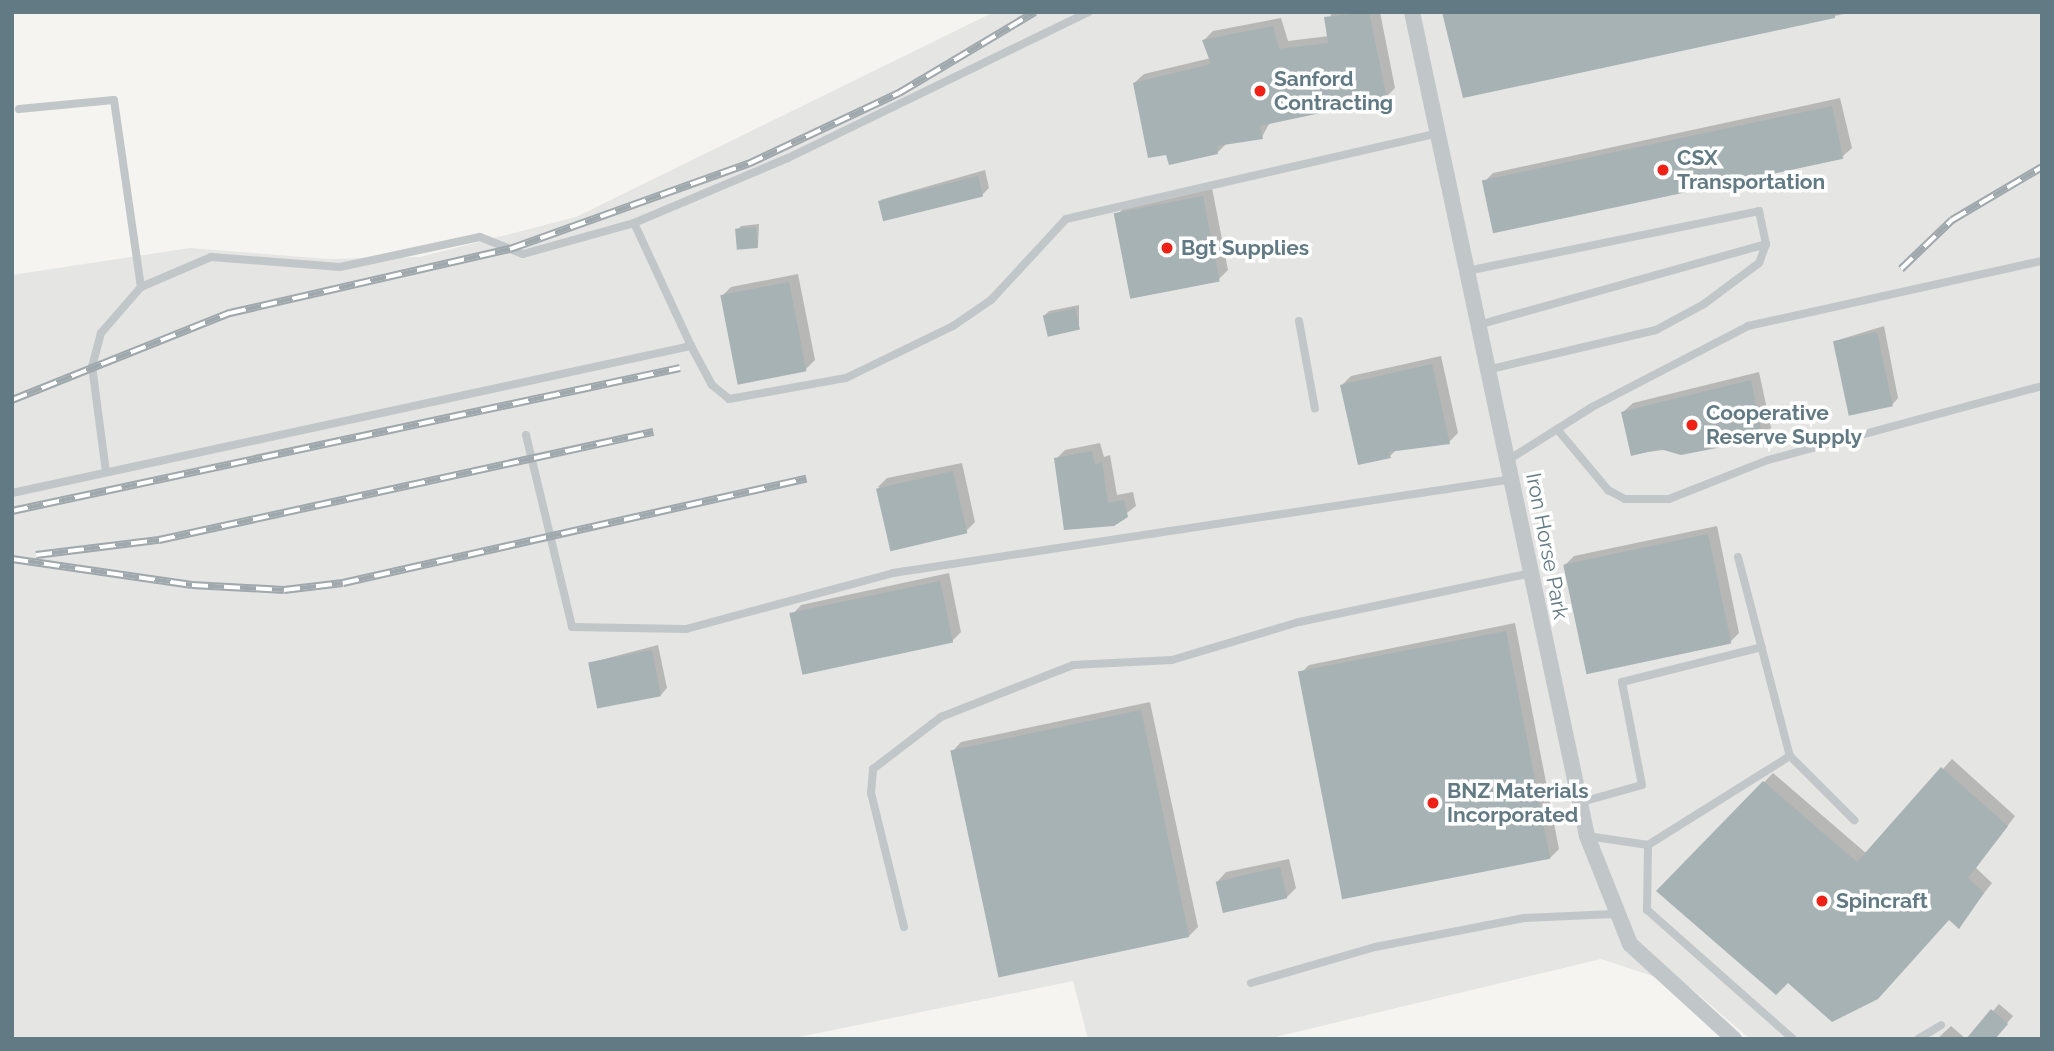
<!DOCTYPE html>
<style>
body{margin:0}
#map{position:relative;width:2054px;height:1051px;overflow:hidden;background:#f5f4f0;font-family:Raleway,sans-serif}
div>[style]{position:absolute}
[style*='--x']{left:calc(var(--x)*1px);top:calc(var(--y)*1px);width:calc(var(--w)*1px);rotate:calc(var(--a)*1deg)}
.built>*{inset:0;background:#e5e5e3}
.shadow>*{inset:0;background:#0003}
.building>*{inset:0;background:#a7b2b5;transform-origin:0 0}
.lane>*{height:8px;margin:-4px;padding:0 4px;transform-origin:4px;border-radius:4px;background:#c1c6c8}
.street>*{height:16px;margin:-8px;padding:0 8px;transform-origin:8px;border-radius:8px;background:#c1c6c8}
.rail>*{height:8px;margin-top:-4px;transform-origin:0;background:repeating-linear-gradient(90deg,#fff 0 16px,#9fa8ac 0 32px);box-sizing:border-box;border-block:2px solid #9fa8ac}
.dots>*{width:19px;height:19px;translate:-50% -50%;box-sizing:border-box;border:4px solid #fff;border-radius:50%}
span{translate:-50% -50%;white-space:nowrap;text-align:center;line-height:1.15;-webkit-text-stroke:7px #fff;paint-order:stroke}
.poi-label{font-size:21px;color:#617a83;font-weight:700}
.left{translate:0 -50%;text-align:left}
.street-label{font-size:21px;color:#617a83}
.frame{position:absolute;inset:0;border:14px solid #617a83;pointer-events:none}
</style>
<div id="map">
<div class="built">
<i style="clip-path:polygon(994px 12px,2042px 12px,2042px 1039px,1750px 1039px,1692px 989px,1601px 959px,1267px 1039px,1088px 1039px,1073px 981px,789px 1039px,12px 1039px,12px 275px,190px 248px,328px 259px,420px 257px,576px 217px)"></i>
</div>
<div class="shadow">
<i style="clip-path:polygon(1331px 12px,1380px 12px,1395px 88px,1386px 97px,1270px 122px,1262px 137px,1228px 142px,1218px 152px,1134px 83px,1144px 74px,1211px 58px,1204px 40px,1213px 31px,1281px 18px,1288px 41px,1329px 36px)"></i>
<i style="clip-path:polygon(1444px 12px,1853px 12px,1464px 96px)"></i>
<i style="clip-path:polygon(1840px 98px,1852px 148px,1842px 157px,1484px 182px,1493px 173px)"></i>
<i style="clip-path:polygon(985px 170px,989px 188px,982px 195px,880px 200px)"></i>
<i style="clip-path:polygon(1212px 188px,1228px 270px,1219px 279px,1116px 216px,1125px 207px)"></i>
<i style="clip-path:polygon(759px 224px,758px 246px,737px 230px,741px 226px)"></i>
<i style="clip-path:polygon(798px 274px,815px 360px,806px 369px,722px 296px,731px 287px)"></i>
<i style="clip-path:polygon(1079px 305px,1079px 328px,1045px 315px,1049px 311px)"></i>
<i style="clip-path:polygon(1884px 326px,1898px 398px,1892px 405px,1835px 341px)"></i>
<i style="clip-path:polygon(1441px 356px,1458px 433px,1449px 442px,1397px 449px,1390px 456px,1342px 385px,1351px 376px)"></i>
<i style="clip-path:polygon(1759px 372px,1771px 428px,1762px 437px,1633px 454px,1623px 412px,1633px 403px)"></i>
<i style="clip-path:polygon(1100px 443px,1104px 457px,1110px 455px,1117px 495px,1133px 492px,1136px 506px,1113px 524px,1056px 459px,1065px 450px)"></i>
<i style="clip-path:polygon(962px 463px,975px 522px,966px 531px,878px 487px,887px 478px)"></i>
<i style="clip-path:polygon(1717px 526px,1739px 633px,1730px 642px,1565px 565px,1574px 556px)"></i>
<i style="clip-path:polygon(949px 573px,961px 632px,952px 641px,792px 615px,801px 605px)"></i>
<i style="clip-path:polygon(1515px 623px,1559px 849px,1550px 858px,1300px 674px,1309px 665px)"></i>
<i style="clip-path:polygon(658px 645px,667px 688px,661px 695px,589px 663px)"></i>
<i style="clip-path:polygon(1150px 702px,1198px 927px,1189px 936px,952px 752px,961px 742px)"></i>
<i style="clip-path:polygon(1952px 759px,2015px 816px,1976px 868px,1992px 883px,1958px 926px,1949px 918px,1788px 981px,1659px 891px,1773px 773px,1867px 854px)"></i>
<i style="clip-path:polygon(1289px 859px,1296px 888px,1287px 897px,1217px 882px,1226px 872px)"></i>
<i style="clip-path:polygon(1999px 1004px,2013px 1016px,1994px 1039px,1993px 1011px)"></i>
<i style="clip-path:polygon(1951px 1026px,1966px 1039px,1937px 1039px)"></i>
</div>
<div class="building">
<i style="clip-path:polygon(1369px 12px,1387px 99px,1260px 126px,1263px 139px,1217px 146px,1218px 154px,1169px 165px,1166px 155px,1148px 158px,1133px 83px,1211px 64px,1202px 40px,1273px 26px,1279px 49px,1328px 43px,1324px 17px)"></i>
<i style="clip-path:polygon(1442px 12px,1835px 12px,1835px 18px,1463px 98px)"></i>
<i style="left:1832px;top:106px;width:54px;height:358px;rotate:78deg"></i>
<i style="left:978px;top:176px;width:21px;height:103px;rotate:76deg"></i>
<i style="left:1203px;top:196px;width:87px;height:91px;rotate:79deg"></i>
<i style="left:756px;top:227px;width:21px;height:21px;rotate:85deg"></i>
<i style="left:789px;top:282px;width:91px;height:70px;rotate:79deg"></i>
<i style="left:1075px;top:308px;width:22px;height:33px;rotate:77deg"></i>
<i style="left:1877px;top:332px;width:76px;height:45px;rotate:78deg"></i>
<i style="clip-path:polygon(1432px 364px,1450px 444px,1389px 452px,1391px 458px,1358px 465px,1340px 385px)"></i>
<i style="clip-path:polygon(1751px 380px,1763px 439px,1681px 455px,1660px 449px,1631px 456px,1621px 412px)"></i>
<i style="clip-path:polygon(1092px 451px,1095px 465px,1102px 462px,1108px 503px,1124px 500px,1128px 517px,1114px 526px,1064px 530px,1054px 458px)"></i>
<i style="left:953px;top:471px;width:64px;height:79px;rotate:77deg"></i>
<i style="left:1708px;top:534px;width:112px;height:148px;rotate:78deg"></i>
<i style="left:940px;top:581px;width:63px;height:154px;rotate:78deg"></i>
<i style="left:1506px;top:631px;width:232px;height:212px;rotate:79deg"></i>
<i style="left:652px;top:650px;width:47px;height:65px;rotate:79deg"></i>
<i style="left:1141px;top:710px;width:232px;height:195px;rotate:78deg"></i>
<i style="clip-path:polygon(1941px 767px,2008px 826px,1968px 878px,1984px 893px,1959px 929px,1949px 920px,1878px 999px,1832px 1022px,1788px 983px,1776px 995px,1656px 891px,1763px 781px,1857px 862px)"></i>
<i style="left:1280px;top:867px;width:32px;height:66px;rotate:77deg"></i>
<i style="clip-path:polygon(1991px 1009px,2008px 1024px,1995px 1039px,1966px 1039px)"></i>
</div>
<div class="lane">
<i style="--x:19;--y:109;--w:95;--a:-5.4"></i>
<i style="--x:114;--y:100;--w:189;--a:81.8"></i>
<i style="--x:141;--y:287;--w:61;--a:131"></i>
<i style="--x:101;--y:333;--w:34;--a:105"></i>
<i style="--x:92;--y:366;--w:107;--a:82.5"></i>
<i style="--x:634;--y:223;--w:136;--a:65.1"></i>
<i style="--x:1467;--y:271;--w:298;--a:-11.6"></i>
<i style="--x:1759;--y:211;--w:34;--a:78"></i>
<i style="--x:1766;--y:244;--w:20;--a:110"></i>
<i style="--x:1759;--y:263;--w:69;--a:143.3"></i>
<i style="--x:1704;--y:304;--w:55;--a:151.6"></i>
<i style="--x:1656;--y:330;--w:174;--a:166.7"></i>
<i style="--x:141;--y:287;--w:76;--a:-23.2"></i>
<i style="--x:211;--y:257;--w:129;--a:4.4"></i>
<i style="--x:340;--y:267;--w:143;--a:-12.1"></i>
<i style="--x:480;--y:237;--w:46;--a:21.6"></i>
<i style="--x:523;--y:254;--w:115;--a:-15.6"></i>
<i style="--x:634;--y:223;--w:167;--a:-22.9"></i>
<i style="--x:788;--y:158;--w:335;--a:-25.9"></i>
<i style="--x:1299;--y:321;--w:89;--a:79.7"></i>
<i style="--x:1478;--y:325;--w:299;--a:-15.7"></i>
<i style="--x:1557;--y:429;--w:80;--a:50.1"></i>
<i style="--x:1608;--y:490;--w:19;--a:28"></i>
<i style="--x:1625;--y:499;--w:44;--a:0"></i>
<i style="--x:1669;--y:499;--w:106;--a:-21.5"></i>
<i style="--x:1768;--y:460;--w:284;--a:-15.1"></i>
<i style="--x:526;--y:435;--w:197;--a:76.5"></i>
<i style="--x:572;--y:627;--w:114;--a:1"></i>
<i style="--x:686;--y:629;--w:214;--a:-15.1"></i>
<i style="--x:893;--y:573;--w:627;--a:-8.62"></i>
<i style="--x:1508;--y:460;--w:99;--a:-32.2"></i>
<i style="--x:1592;--y:407;--w:176;--a:-27.4"></i>
<i style="--x:1748;--y:326;--w:301;--a:-12.5"></i>
<i style="--x:12;--y:493;--w:695;--a:-12.22"></i>
<i style="--x:691;--y:346;--w:44;--a:61.7"></i>
<i style="--x:712;--y:385;--w:22;--a:39"></i>
<i style="--x:729;--y:399;--w:119;--a:-10.2"></i>
<i style="--x:846;--y:378;--w:119;--a:-25.9"></i>
<i style="--x:953;--y:326;--w:46;--a:-34.4"></i>
<i style="--x:991;--y:300;--w:110;--a:-47.2"></i>
<i style="--x:1066;--y:219;--w:382;--a:-13"></i>
<i style="--x:1738;--y:557;--w:206;--a:75.4"></i>
<i style="--x:1578;--y:803;--w:66;--a:-15.7"></i>
<i style="--x:1642;--y:785;--w:105;--a:-101"></i>
<i style="--x:1622;--y:682;--w:144;--a:-14"></i>
<i style="--x:1587;--y:836;--w:62;--a:8.4"></i>
<i style="--x:904;--y:927;--w:138;--a:-103.8"></i>
<i style="--x:871;--y:793;--w:24;--a:-85"></i>
<i style="--x:873;--y:769;--w:86;--a:-37.4"></i>
<i style="--x:941;--y:717;--w:142;--a:-21.5"></i>
<i style="--x:1073;--y:665;--w:99;--a:-2.9"></i>
<i style="--x:1172;--y:660;--w:133;--a:-16.7"></i>
<i style="--x:1299;--y:622;--w:237;--a:-11.9"></i>
<i style="--x:1251;--y:983;--w:129;--a:-16.2"></i>
<i style="--x:1375;--y:947;--w:152;--a:-11"></i>
<i style="--x:1524;--y:918;--w:90;--a:-2.5"></i>
<i style="--x:1793;--y:1039;--w:195;--a:-138.5"></i>
<i style="--x:1647;--y:910;--w:65;--a:-89.1"></i>
<i style="--x:1648;--y:845;--w:168;--a:-32.1"></i>
<i style="--x:1790;--y:756;--w:91;--a:45"></i>
<i style="--x:1918;--y:1039;--w:27;--a:-31"></i>
</div>
<div class="street">
<i style="--x:1412;--y:12;--w:842;--a:78.01"></i>
<i style="--x:1587;--y:836;--w:116;--a:68.3"></i>
<i style="--x:1630;--y:944;--w:141;--a:42.4"></i>
</div>
<div class="rail">
<i style="--x:1901;--y:269;--w:71;--a:-43.9"></i>
<i style="--x:1952;--y:220;--w:104;--a:-30.5"></i>
<i style="--x:12;--y:400;--w:235;--a:-21.8"></i>
<i style="--x:230;--y:313;--w:287;--a:-12.9"></i>
<i style="--x:510;--y:249;--w:253;--a:-19.7"></i>
<i style="--x:748;--y:164;--w:167;--a:-25.2"></i>
<i style="--x:899;--y:93;--w:158;--a:-30.8"></i>
<i style="--x:12;--y:511;--w:683;--a:-12.08"></i>
<i style="--x:36;--y:555;--w:124;--a:-7"></i>
<i style="--x:159;--y:540;--w:506;--a:-12.33"></i>
<i style="--x:12;--y:559;--w:182;--a:8.2"></i>
<i style="--x:192;--y:585;--w:92;--a:3.1"></i>
<i style="--x:284;--y:590;--w:59;--a:-6.8"></i>
<i style="--x:343;--y:583;--w:475;--a:-12.7"></i>
</div>
<div class="dots">
<i style="left:1260px;top:91px;background:#ee2116"></i>
<i style="left:1663px;top:170px;background:#ee2116"></i>
<i style="left:1167px;top:248px;background:#ee2116"></i>
<i style="left:1692px;top:425px;background:#ee2116"></i>
<i style="left:1433px;top:803px;background:#ee2116"></i>
<i style="left:1822px;top:901px;background:#ee2116"></i>
</div>
<div class="poi-label">
<span class="left" style="left:1274px;top:91px">Sanford<br>Contracting</span>
<span class="left" style="left:1677px;top:170px">CSX<br>Transportation</span>
<span class="left" style="left:1181px;top:248px">Bgt Supplies</span>
<span class="left" style="left:1706px;top:425px">Cooperative<br>Reserve Supply</span>
<span class="left" style="left:1447px;top:803px">BNZ Materials<br>Incorporated</span>
<span class="left" style="left:1836px;top:901px">Spincraft</span>
</div>
<div class="street-label">
<span style="left:1547px;top:546px;rotate:79deg">Iron Horse Park</span>
</div>
<div class="frame"></div>
</div>
